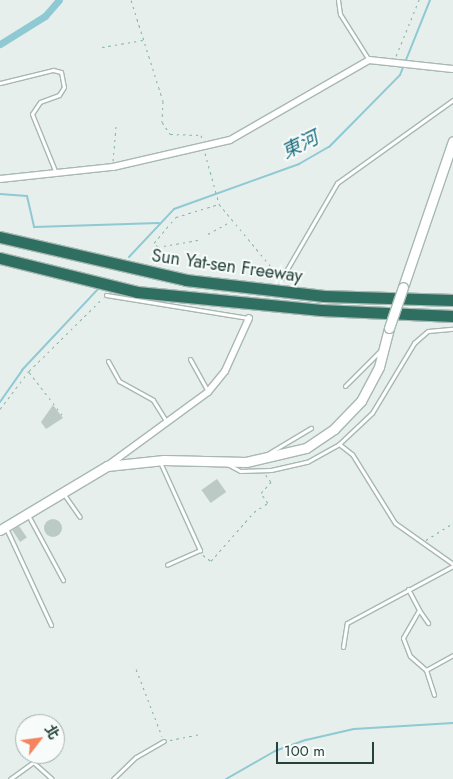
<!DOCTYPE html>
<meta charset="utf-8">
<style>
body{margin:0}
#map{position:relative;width:453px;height:779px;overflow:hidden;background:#e6efeb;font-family:Jost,"Noto Sans TC",sans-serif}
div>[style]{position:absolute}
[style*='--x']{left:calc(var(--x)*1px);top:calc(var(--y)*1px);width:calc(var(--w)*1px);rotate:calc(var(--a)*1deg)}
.stream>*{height:2px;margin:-1px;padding:0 1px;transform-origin:1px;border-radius:1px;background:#8ec9d4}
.canal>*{height:7px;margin:-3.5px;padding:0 3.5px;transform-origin:3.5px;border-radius:3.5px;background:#8ec9d4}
.building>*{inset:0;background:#bbcac4;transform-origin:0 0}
.round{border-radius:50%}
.path>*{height:1px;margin-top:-0.5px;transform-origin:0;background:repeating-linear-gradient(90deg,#86b3a5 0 2.5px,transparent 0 6.5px)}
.roads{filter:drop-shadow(1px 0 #a8b8b2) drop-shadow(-1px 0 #a8b8b2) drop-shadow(0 1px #a8b8b2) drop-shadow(0 -1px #a8b8b2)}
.lane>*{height:3px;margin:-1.5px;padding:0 1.5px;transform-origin:1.5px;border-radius:1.5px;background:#fff}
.street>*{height:6px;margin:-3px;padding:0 3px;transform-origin:3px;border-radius:3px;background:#fff}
.secondary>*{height:9px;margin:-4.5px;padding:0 4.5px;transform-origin:4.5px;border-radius:4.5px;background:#fff}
.highway>*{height:11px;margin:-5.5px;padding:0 5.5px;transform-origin:5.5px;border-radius:5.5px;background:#2f6f62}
.bridges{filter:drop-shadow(1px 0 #a4bbb3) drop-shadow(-1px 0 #a4bbb3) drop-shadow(0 1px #a4bbb3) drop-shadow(0 -1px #a4bbb3)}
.secondary-bridge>*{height:9px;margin:-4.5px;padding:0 4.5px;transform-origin:4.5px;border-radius:4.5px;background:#fff}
span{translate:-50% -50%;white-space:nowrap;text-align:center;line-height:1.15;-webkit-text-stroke:4px #f7fbf9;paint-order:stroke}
.street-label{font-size:18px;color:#24423a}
.water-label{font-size:19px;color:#1c6f80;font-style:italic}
.north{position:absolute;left:15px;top:714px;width:50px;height:50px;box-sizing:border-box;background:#f7fbf9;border:1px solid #a3b1ad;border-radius:50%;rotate:60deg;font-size:14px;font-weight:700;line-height:20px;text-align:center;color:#24423a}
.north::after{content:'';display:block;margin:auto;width:18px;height:22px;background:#f4845f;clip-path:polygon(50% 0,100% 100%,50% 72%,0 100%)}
.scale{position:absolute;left:276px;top:742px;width:98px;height:22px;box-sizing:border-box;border:2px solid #24423a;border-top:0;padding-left:6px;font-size:15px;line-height:18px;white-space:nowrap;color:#24423a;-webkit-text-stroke:4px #f7fbf9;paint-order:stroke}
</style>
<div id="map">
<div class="stream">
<i style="--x:0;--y:194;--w:27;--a:4"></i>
<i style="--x:27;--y:196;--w:32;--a:77"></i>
<i style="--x:34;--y:227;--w:125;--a:-1.8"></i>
<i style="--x:129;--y:257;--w:66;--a:-46.8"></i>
<i style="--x:174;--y:209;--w:133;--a:-19.8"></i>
<i style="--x:299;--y:164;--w:34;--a:-30"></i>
<i style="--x:329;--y:147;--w:101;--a:-45.4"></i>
<i style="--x:400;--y:75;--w:81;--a:-68.2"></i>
<i style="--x:0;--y:402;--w:39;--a:-55"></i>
<i style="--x:22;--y:370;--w:114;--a:-46.8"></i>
<i style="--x:226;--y:779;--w:56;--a:-29.7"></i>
<i style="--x:275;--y:751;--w:33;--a:-20"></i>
<i style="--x:306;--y:740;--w:49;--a:-12.9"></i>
<i style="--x:354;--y:729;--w:99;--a:-3.5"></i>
</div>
<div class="canal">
<i style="--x:0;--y:44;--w:53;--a:-31.9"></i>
<i style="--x:45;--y:16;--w:21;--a:-49"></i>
</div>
<div class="building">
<i style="clip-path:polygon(53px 405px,63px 418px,46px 429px,41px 422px)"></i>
<i style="left:217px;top:479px;width:16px;height:19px;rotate:55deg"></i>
<i class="round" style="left:44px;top:519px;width:18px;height:18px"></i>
<i style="left:19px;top:526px;width:14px;height:8px;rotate:56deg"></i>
</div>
<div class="path">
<i style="--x:131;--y:0;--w:106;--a:72.4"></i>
<i style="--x:163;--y:101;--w:21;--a:93"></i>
<i style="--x:162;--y:122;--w:14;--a:56"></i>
<i style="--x:170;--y:134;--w:31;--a:2"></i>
<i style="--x:201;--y:135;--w:4;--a:76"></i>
<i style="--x:102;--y:47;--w:42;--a:-9.7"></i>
<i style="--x:396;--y:56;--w:61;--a:-67.7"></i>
<i style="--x:205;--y:153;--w:53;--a:74.6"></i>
<i style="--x:219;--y:204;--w:92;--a:50.3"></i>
<i style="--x:113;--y:161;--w:36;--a:-85"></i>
<i style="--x:208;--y:234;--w:26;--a:-29"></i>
<i style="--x:198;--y:240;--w:41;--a:170.1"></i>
<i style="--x:158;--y:247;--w:6;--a:-135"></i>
<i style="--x:154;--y:243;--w:34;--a:-50"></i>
<i style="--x:176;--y:217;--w:45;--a:-16.8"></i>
<i style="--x:29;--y:372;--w:56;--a:52.3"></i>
<i style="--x:0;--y:409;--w:48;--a:-52.7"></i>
<i style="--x:29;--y:371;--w:104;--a:-44.6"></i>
<i style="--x:426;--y:540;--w:32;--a:-32"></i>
<i style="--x:203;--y:555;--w:10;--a:37"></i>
<i style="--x:211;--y:561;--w:65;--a:-48.7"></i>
<i style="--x:254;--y:512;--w:17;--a:-33"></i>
<i style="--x:268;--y:503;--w:12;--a:-125"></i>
<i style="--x:261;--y:493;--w:15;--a:-48"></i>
<i style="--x:271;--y:482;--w:9;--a:-126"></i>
<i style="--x:136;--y:669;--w:72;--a:68.8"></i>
<i style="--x:170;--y:740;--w:31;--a:-11"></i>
</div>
<div class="roads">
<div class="lane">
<i style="--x:338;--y:0;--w:14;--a:82"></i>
<i style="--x:340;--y:14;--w:54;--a:57.8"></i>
<i style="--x:0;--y:83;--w:55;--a:-13.8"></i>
<i style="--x:53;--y:70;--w:8;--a:14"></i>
<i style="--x:61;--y:72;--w:15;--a:79"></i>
<i style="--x:64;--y:87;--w:9;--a:122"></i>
<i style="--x:59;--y:95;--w:20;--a:160"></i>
<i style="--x:40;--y:102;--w:14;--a:124"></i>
<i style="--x:32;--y:114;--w:64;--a:67.9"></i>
<i style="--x:282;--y:278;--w:110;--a:-59.9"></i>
<i style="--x:337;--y:183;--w:143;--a:-35.6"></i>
<i style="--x:106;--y:295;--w:144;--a:9.2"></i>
<i style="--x:190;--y:359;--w:38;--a:61"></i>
<i style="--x:108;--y:361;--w:23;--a:61"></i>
<i style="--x:119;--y:381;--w:39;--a:29"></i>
<i style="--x:153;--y:400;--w:25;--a:58"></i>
<i style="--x:345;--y:386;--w:49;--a:-45"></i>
<i style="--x:339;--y:444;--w:16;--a:38"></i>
<i style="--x:352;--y:454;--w:81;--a:58.1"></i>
<i style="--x:395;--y:523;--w:71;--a:35.3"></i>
<i style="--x:269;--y:453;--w:49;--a:-30.8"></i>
<i style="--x:160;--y:462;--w:97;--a:65.6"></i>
<i style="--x:200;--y:550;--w:36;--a:156"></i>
<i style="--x:227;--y:464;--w:15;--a:28"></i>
<i style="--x:240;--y:471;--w:31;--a:-2"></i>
<i style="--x:271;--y:470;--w:37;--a:-13"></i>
<i style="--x:307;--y:462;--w:37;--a:-29"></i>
<i style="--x:339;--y:444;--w:45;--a:-43.2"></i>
<i style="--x:372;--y:413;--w:82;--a:-59"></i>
<i style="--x:414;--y:343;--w:18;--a:-41"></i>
<i style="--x:428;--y:331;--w:25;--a:-5"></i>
<i style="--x:63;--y:493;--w:29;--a:55"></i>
<i style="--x:28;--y:515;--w:74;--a:61.7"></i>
<i style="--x:6;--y:528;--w:107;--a:65.1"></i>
<i style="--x:408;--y:589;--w:24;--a:62"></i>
<i style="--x:419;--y:610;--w:32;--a:120"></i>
<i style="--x:403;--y:638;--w:19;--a:69"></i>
<i style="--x:410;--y:656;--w:21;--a:41"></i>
<i style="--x:426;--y:670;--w:26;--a:72"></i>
<i style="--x:419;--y:610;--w:16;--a:55"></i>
<i style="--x:343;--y:647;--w:24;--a:-81"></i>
<i style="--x:347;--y:623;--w:120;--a:-28.3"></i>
<i style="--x:426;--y:670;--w:31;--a:-29"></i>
<i style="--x:10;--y:779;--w:29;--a:-36"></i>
<i style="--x:33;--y:762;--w:25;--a:42"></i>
<i style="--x:113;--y:779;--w:32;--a:-44"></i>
<i style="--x:136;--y:757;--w:32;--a:-30"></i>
</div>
<div class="street">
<i style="--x:0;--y:179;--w:114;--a:-6.1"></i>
<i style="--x:113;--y:167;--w:120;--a:-13"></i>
<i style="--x:230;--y:140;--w:160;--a:-29.9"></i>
<i style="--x:369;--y:60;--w:84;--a:6.1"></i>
<i style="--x:107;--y:466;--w:125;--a:-36.2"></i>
<i style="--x:208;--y:392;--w:27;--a:-51"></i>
<i style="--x:225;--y:371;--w:58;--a:-65.6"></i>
</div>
<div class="secondary">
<i style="--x:403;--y:287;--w:154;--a:-71.1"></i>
<i style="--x:0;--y:530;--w:125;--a:-30.9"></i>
<i style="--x:107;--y:466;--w:57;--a:-6"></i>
<i style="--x:164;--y:460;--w:82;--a:1.4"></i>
<i style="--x:246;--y:462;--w:62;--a:-13.1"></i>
<i style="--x:306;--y:448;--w:34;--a:-34"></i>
<i style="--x:334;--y:429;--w:39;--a:-46"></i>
<i style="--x:361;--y:401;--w:38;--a:-62"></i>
<i style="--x:379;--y:367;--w:40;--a:-75.6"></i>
</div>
<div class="highway">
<i style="--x:0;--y:237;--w:191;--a:13"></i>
<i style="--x:186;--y:280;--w:139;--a:6.6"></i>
<i style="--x:324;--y:296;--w:129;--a:1.8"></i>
<i style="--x:0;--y:258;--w:141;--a:13.9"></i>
<i style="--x:137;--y:292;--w:185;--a:5.6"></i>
<i style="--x:321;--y:310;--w:132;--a:2.6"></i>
</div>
</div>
<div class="bridges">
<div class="secondary-bridge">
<i style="--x:389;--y:328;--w:43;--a:-71.1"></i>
</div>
</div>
<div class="street-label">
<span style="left:227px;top:266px;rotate:8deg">Sun Yat-sen Freeway</span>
</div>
<div class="water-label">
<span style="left:300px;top:145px;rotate:-26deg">東河</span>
</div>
<div class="north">北</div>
<div class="scale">100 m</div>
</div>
